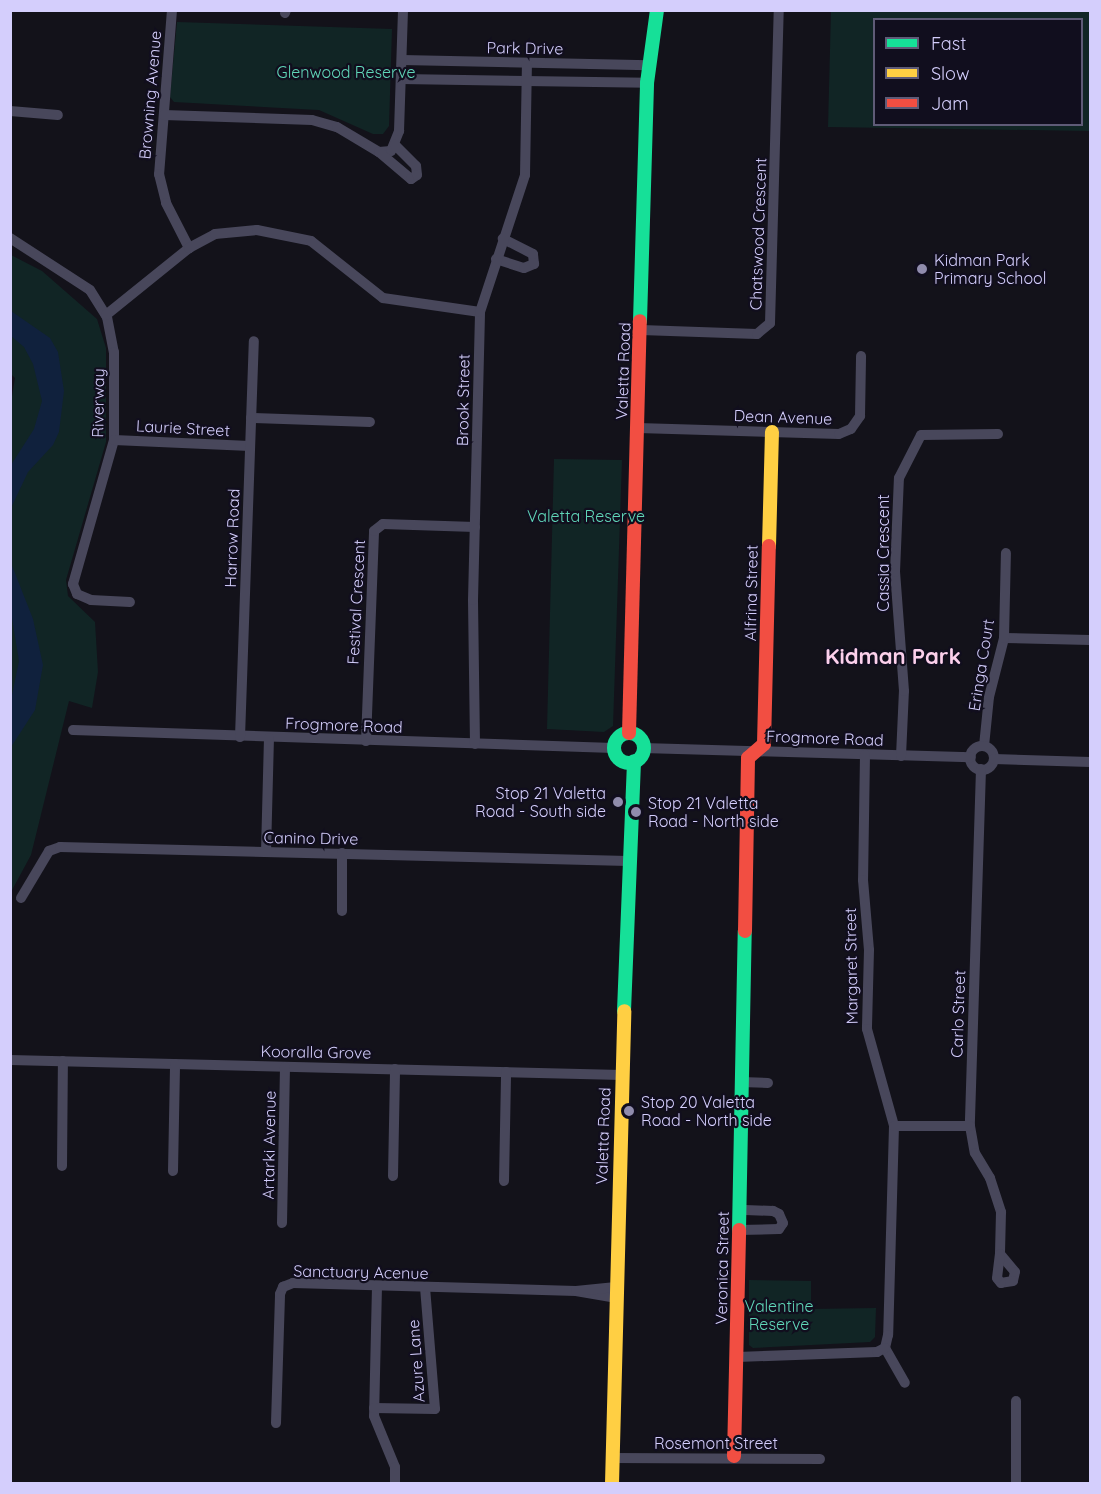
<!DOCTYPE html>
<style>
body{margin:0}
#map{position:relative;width:1101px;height:1494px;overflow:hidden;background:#13121a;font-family:Quicksand,sans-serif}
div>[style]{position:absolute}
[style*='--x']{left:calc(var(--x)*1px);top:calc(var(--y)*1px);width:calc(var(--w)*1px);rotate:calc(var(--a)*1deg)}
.green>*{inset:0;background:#112525}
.water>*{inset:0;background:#10213d}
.street>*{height:10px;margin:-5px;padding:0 5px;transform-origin:5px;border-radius:5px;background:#48475b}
.street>.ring{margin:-5px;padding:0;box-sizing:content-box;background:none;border:10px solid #48475b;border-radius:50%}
.fast>*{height:14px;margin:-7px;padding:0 7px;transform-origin:7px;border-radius:7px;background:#16e098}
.fast>.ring{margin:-7px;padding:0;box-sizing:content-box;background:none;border:14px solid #16e098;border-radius:50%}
.slow>*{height:14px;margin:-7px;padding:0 7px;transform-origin:7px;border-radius:7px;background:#ffcf43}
.jam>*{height:14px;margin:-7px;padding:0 7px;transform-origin:7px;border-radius:7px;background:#f24e42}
.dots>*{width:16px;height:16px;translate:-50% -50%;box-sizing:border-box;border:3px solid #110e1e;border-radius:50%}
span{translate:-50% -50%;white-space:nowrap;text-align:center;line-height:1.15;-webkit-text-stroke:4.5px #110e1e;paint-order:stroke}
.street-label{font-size:16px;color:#d4cefc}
.park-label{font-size:16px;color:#60d6b8}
.poi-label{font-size:16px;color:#d4cefc}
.left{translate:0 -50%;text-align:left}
.right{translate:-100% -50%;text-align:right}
.district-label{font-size:22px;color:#fcd0ec;font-weight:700}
.frame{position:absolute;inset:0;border:12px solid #d4cefc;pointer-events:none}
.legend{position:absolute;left:873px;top:18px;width:210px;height:108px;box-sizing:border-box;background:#110e1e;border:2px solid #5f5b77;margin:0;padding:8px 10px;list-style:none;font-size:18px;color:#d4cefc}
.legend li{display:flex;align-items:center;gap:12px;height:30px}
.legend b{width:30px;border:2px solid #5f5b77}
</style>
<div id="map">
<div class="green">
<i style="clip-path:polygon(evenodd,831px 11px,1090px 11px,1090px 131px,828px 127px,831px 11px,874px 20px,1082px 20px,1082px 124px,874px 124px,874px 20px)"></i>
<i style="clip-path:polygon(177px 22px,392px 29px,389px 126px,383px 134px,373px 134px,319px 110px,174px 102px,170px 97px)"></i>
<i style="clip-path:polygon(11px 255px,42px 271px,97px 319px,106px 348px,106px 442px,66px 580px,68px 596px,95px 622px,98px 672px,92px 708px,69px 701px,31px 855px,11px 892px,10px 408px,15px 378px,10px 373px)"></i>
<i style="clip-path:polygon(554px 459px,622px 460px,613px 726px,604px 732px,547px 729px)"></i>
<i style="clip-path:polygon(749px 1280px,811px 1281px,811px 1309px,876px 1308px,875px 1337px,870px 1342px,753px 1348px,749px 1345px)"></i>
</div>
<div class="water">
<i style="clip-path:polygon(11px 311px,50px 338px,58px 352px,64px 391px,59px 432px,53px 445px,28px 472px,11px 508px,11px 465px,34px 429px,42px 401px,33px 364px,24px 347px,11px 336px)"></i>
<i style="clip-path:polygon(11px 563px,33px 619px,43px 665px,35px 710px,11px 747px,11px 700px,19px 661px,11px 612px)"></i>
</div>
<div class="street">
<i style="--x:172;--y:10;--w:165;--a:94.5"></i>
<i style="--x:159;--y:174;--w:30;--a:76"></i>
<i style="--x:166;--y:203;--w:51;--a:62.9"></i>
<i style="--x:285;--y:13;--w:3;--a:-72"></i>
<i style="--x:402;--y:60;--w:247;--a:1.2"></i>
<i style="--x:401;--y:79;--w:246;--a:0.9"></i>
<i style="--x:10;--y:111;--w:48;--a:4.8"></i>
<i style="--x:164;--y:115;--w:148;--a:1.9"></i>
<i style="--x:312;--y:120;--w:26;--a:16"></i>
<i style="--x:337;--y:127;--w:49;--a:30.8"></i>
<i style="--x:379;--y:152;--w:12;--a:-5"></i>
<i style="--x:391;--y:151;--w:22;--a:-68"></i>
<i style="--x:399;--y:131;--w:121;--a:-88.1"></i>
<i style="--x:379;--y:152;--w:42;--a:40.2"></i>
<i style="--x:411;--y:179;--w:7;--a:-34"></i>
<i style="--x:417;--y:175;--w:9;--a:-96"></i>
<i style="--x:416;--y:166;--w:30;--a:-135"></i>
<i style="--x:10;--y:238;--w:95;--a:33"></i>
<i style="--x:90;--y:290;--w:32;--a:58"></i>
<i style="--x:107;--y:317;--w:36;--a:79"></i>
<i style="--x:114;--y:352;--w:88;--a:90"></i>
<i style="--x:114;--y:440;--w:150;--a:105.9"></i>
<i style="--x:73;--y:584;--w:11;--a:68"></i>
<i style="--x:77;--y:594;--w:15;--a:23"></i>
<i style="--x:91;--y:600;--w:39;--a:3"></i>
<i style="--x:496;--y:259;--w:29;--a:18"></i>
<i style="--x:524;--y:268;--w:11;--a:-22"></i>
<i style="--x:534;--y:264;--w:10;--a:-96"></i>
<i style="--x:533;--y:254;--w:34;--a:-153"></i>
<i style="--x:106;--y:315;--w:107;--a:-38.9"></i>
<i style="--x:189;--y:248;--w:30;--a:-28"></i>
<i style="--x:215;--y:234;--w:42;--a:-5.4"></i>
<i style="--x:257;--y:230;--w:55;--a:11.5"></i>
<i style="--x:311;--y:241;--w:92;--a:38.4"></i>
<i style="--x:383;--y:298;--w:98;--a:8.2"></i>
<i style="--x:641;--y:330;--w:116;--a:2"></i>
<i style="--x:757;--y:334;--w:17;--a:-40"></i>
<i style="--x:770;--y:323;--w:313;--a:-88.4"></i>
<i style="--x:251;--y:418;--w:119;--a:1.9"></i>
<i style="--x:638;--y:428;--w:201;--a:1.7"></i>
<i style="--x:839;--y:434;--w:13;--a:-23"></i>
<i style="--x:851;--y:429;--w:16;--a:-55"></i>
<i style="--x:860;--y:416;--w:60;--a:-89"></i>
<i style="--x:114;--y:440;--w:136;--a:2.5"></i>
<i style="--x:1004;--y:638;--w:86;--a:1.3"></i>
<i style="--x:73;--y:730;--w:541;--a:1.91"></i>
<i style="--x:240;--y:737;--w:396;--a:-88"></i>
<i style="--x:366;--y:741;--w:210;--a:-87.8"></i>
<i style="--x:374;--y:531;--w:11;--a:-38"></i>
<i style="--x:383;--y:524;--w:92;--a:1.9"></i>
<i style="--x:475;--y:744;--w:144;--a:-90.8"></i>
<i style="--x:473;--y:600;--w:288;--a:-88.6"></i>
<i style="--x:480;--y:312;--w:144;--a:-71.8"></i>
<i style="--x:525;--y:175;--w:112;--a:-89"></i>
<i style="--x:984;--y:746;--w:49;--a:-84.2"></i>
<i style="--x:989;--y:697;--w:61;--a:-75.7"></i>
<i style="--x:1004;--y:638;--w:85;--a:-88.7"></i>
<i class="ring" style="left:970px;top:746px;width:14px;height:14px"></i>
<i style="--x:643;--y:748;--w:328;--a:1.6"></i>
<i style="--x:865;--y:755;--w:125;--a:90.9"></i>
<i style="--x:863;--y:880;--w:70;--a:85.1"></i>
<i style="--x:869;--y:950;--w:79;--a:91.5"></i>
<i style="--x:867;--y:1029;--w:101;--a:74.4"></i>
<i style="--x:894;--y:1126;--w:209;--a:91.6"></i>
<i style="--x:888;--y:1335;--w:13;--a:103"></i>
<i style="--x:885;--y:1348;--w:40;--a:60.3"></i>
<i style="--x:901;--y:756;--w:65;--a:-87.4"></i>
<i style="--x:904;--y:691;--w:119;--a:-94.3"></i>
<i style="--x:895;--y:572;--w:94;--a:-87.6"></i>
<i style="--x:899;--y:478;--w:48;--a:-62.9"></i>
<i style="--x:921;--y:435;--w:77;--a:-0.7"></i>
<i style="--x:994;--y:759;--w:96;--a:1.8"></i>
<i style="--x:981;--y:769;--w:357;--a:91.8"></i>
<i style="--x:970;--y:1126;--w:27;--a:80"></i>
<i style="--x:975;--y:1153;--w:29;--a:59"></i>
<i style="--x:990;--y:1178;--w:36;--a:72"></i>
<i style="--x:1001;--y:1212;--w:42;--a:91.4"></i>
<i style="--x:266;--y:852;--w:114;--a:-88.5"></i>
<i style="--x:21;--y:898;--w:55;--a:-59.2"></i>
<i style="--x:49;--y:851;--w:12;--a:-20"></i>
<i style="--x:60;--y:847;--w:568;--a:1.41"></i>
<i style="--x:342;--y:911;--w:58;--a:-90"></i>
<i style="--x:10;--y:1060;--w:612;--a:1.4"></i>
<i style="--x:741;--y:1082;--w:27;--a:2"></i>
<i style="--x:894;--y:1126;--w:76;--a:0"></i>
<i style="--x:62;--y:1166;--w:105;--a:-89.5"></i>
<i style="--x:173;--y:1171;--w:107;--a:-88.9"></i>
<i style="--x:393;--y:1176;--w:107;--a:-88.9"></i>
<i style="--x:504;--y:1181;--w:109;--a:-88.9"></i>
<i style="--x:282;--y:1223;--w:156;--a:-88.9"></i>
<i style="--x:739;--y:1230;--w:40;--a:-1.4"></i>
<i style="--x:779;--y:1229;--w:7;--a:-56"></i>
<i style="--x:783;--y:1223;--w:10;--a:-114"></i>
<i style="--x:779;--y:1214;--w:7;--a:-153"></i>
<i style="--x:773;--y:1211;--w:34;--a:-178"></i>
<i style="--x:1000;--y:1254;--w:23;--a:50"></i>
<i style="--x:1015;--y:1272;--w:9;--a:103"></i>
<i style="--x:1013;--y:1281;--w:12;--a:171"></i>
<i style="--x:1001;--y:1283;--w:6;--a:-129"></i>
<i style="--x:997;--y:1278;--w:24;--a:-83"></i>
<i style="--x:377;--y:1286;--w:130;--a:91.3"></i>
<i style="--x:374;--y:1416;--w:55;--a:67.6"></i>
<i style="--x:395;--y:1467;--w:17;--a:90"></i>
<i style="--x:576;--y:1291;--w:40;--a:10"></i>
<i style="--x:737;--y:1357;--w:140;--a:-2"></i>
<i style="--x:877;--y:1352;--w:9;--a:-27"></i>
<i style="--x:374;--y:1408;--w:61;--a:0.9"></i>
<i style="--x:435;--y:1409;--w:122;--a:-94.7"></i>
<i style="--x:276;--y:1423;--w:129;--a:-88.2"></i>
<i style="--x:280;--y:1294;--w:8;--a:-67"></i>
<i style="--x:283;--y:1287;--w:11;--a:-22"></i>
<i style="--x:293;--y:1283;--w:283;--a:1.6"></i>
<i style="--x:576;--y:1291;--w:40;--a:-5.7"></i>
<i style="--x:612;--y:1458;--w:208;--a:0.3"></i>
<i style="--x:1016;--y:1484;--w:83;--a:-90"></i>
</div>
<div class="fast">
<i style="--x:640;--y:321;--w:238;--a:-88.3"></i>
<i style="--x:647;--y:83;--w:74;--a:-82.2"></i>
<i class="ring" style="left:614px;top:733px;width:16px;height:16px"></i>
<i style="--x:624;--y:1011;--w:250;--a:-87.7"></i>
<i style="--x:739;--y:1230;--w:299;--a:-88.9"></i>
</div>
<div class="slow">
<i style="--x:769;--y:546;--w:114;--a:-88.5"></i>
<i style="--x:612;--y:1484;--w:473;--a:-88.5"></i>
</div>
<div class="jam">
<i style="--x:629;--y:733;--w:412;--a:-88.5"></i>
<i style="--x:745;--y:931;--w:173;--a:-89"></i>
<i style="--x:748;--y:758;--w:21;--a:-41"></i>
<i style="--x:764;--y:744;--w:198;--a:-88.6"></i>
<i style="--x:734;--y:1456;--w:226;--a:-88.7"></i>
</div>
<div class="dots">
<i style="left:922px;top:269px;background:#908cad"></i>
<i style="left:618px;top:802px;background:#908cad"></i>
<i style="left:636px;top:812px;background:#908cad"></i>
<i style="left:629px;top:1111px;background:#908cad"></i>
</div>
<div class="street-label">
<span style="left:525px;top:48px;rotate:1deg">Park Drive</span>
<span style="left:150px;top:95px;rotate:-85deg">Browning Avenue</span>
<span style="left:758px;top:234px;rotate:-88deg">Chatswood Crescent</span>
<span style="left:623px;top:371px;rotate:-88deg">Valetta Road</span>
<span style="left:463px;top:400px;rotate:-89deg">Brook Street</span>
<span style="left:98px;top:403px;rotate:-89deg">Riverway</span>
<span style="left:783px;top:417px;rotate:2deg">Dean Avenue</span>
<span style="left:183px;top:428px;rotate:3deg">Laurie Street</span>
<span style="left:232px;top:538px;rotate:-88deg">Harrow Road</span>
<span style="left:883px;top:553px;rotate:-90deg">Cassia Crescent</span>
<span style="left:751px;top:593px;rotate:-89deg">Alfrina Street</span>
<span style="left:356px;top:602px;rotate:-87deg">Festival Crescent</span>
<span style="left:981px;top:665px;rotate:-81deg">Eringa Court</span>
<span style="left:344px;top:725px;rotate:2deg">Frogmore Road</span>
<span style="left:825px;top:738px;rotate:2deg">Frogmore Road</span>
<span style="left:311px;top:838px;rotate:1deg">Canino Drive</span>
<span style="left:851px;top:966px;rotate:-91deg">Margaret Street</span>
<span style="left:958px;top:1014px;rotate:-88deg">Carlo Street</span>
<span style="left:316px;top:1052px;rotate:1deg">Kooralla Grove</span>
<span style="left:603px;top:1136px;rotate:-88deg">Valetta Road</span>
<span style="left:269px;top:1145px;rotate:-89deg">Artarki Avenue</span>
<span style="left:722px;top:1268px;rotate:-89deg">Veronica Street</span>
<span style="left:361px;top:1272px;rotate:1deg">Sanctuary Acenue</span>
<span style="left:416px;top:1361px;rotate:-94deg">Azure Lane</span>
<span style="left:716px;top:1443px">Rosemont Street</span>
</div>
<div class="park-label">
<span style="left:346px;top:72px">Glenwood Reserve</span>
<span style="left:586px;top:516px">Valetta Reserve</span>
<span style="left:779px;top:1315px">Valentine<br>Reserve</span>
</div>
<div class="poi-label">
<span class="left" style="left:934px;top:269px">Kidman Park<br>Primary School</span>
<span class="right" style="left:606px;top:802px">Stop 21 Valetta<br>Road - South side</span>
<span class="left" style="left:648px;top:812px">Stop 21 Valetta<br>Road - North side</span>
<span class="left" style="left:641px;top:1111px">Stop 20 Valetta<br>Road - North side</span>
</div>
<div class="district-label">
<span style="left:893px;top:657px">Kidman Park</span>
</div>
<div class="frame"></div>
<ul class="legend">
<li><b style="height:8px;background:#16e098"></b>Fast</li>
<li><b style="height:8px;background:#ffcf43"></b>Slow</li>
<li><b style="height:8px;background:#f24e42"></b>Jam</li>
</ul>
</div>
